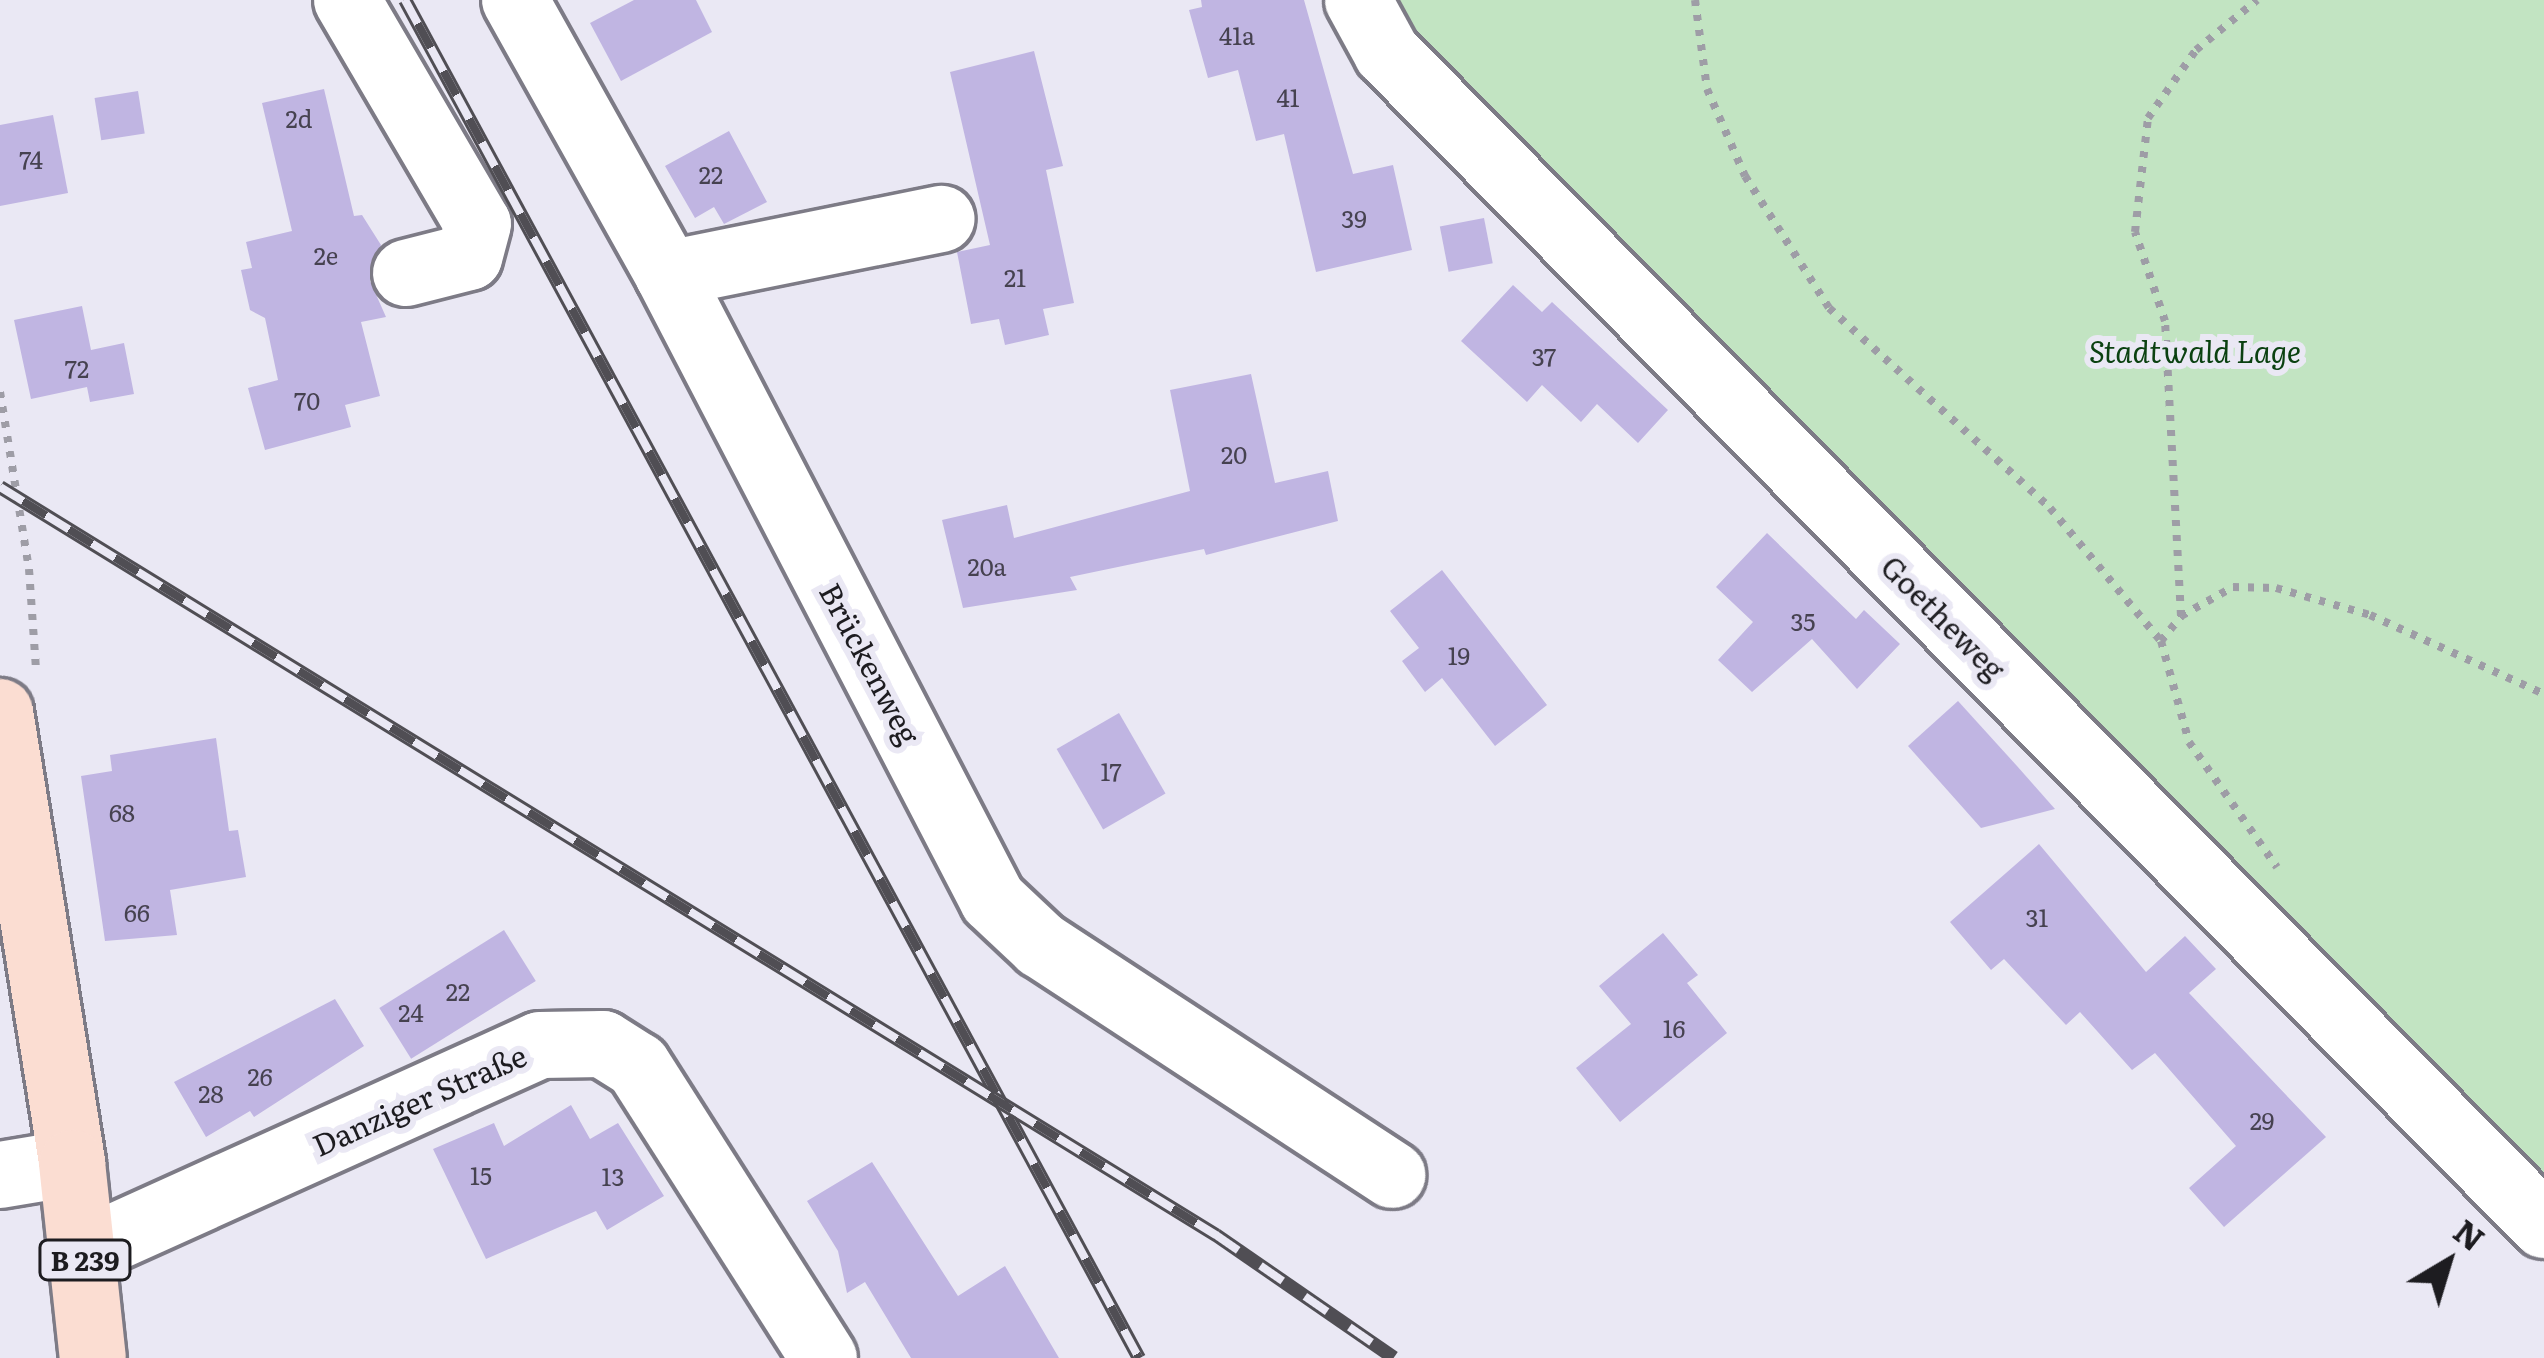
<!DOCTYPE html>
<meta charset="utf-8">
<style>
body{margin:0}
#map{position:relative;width:2544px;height:1358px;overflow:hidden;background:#eae8f4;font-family:Literata,serif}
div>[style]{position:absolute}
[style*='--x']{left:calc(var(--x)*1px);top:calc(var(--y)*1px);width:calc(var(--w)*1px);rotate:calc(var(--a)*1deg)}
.green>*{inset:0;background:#c2e4c2}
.building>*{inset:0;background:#c0b5e2;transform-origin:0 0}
.path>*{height:8px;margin-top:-4px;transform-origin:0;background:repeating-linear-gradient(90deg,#9e9da6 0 6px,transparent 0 15px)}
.roads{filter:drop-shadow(3px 0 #7d7b86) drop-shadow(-3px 0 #7d7b86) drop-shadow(0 3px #7d7b86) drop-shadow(0 -3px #7d7b86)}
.minor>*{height:66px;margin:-33px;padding:0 33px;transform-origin:33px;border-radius:33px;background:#fff}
.major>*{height:66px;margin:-33px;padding:0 33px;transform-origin:33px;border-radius:33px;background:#fbddd2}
.rail>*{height:14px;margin-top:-7px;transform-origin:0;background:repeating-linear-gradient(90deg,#eae8f4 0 27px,#504e54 0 54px);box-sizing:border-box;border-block:3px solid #504e54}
span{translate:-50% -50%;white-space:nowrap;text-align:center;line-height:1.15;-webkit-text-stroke:12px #eae8f4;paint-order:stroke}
.number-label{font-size:24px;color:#464250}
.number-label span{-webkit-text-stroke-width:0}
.shield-label span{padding:3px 9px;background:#eae8f4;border:3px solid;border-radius:9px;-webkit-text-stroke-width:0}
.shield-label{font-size:27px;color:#1d1c20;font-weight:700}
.park-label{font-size:30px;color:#0b4111;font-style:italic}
.street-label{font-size:30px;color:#1d1c20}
.north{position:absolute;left:2388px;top:1202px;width:120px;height:120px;-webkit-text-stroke:9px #eae8f4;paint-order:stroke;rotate:38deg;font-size:33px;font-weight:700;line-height:48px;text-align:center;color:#1d1c20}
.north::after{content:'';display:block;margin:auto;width:42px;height:54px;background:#1d1c20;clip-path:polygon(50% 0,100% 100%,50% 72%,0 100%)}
</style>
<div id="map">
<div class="green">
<i style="clip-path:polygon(1382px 0,2544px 0,2544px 1183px,1786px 435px)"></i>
</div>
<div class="building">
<i style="clip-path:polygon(634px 0,696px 0,712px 32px,621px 81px,590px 23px)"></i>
<i style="clip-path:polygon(1201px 0,1304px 0,1353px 174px,1393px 165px,1412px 250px,1316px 272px,1284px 134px,1256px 141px,1238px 70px,1208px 78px,1189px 10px,1202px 7px)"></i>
<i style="clip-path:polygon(1034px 51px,1063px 166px,1046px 170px,1074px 303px,1043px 309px,1049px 335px,1005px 345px,999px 319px,971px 324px,957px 252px,990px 245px,950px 72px)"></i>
<i style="clip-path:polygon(324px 89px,354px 216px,362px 215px,381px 245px,370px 281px,386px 317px,361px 322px,380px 396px,345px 405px,351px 427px,265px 450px,248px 388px,278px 380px,265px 318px,250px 310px,241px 270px,252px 268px,246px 242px,292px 231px,262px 103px)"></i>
<i style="left:138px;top:91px;width:43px;height:44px;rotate:81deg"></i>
<i style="clip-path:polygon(53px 115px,68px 193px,0 206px,0 125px)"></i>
<i style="clip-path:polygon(729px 131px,767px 202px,724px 224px,714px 207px,695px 218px,665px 166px)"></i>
<i style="left:1484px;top:218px;width:46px;height:45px;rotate:79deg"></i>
<i style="clip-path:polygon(1513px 285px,1542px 312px,1552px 302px,1668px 410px,1638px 443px,1597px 404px,1581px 422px,1542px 385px,1527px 402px,1461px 341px)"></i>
<i style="clip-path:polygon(82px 306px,91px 350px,124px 343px,134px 394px,90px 402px,87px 387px,31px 399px,14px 320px)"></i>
<i style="clip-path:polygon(1251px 374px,1275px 483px,1328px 471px,1338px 521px,1206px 555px,1204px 549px,1070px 577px,1077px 590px,963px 608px,942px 520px,1007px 505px,1014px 538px,1190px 491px,1170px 390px)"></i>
<i style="clip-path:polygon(1767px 533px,1856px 619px,1864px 610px,1900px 644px,1857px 689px,1812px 639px,1752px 692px,1718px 660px,1753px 622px,1716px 587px)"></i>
<i style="clip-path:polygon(1442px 570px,1547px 705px,1495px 746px,1442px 678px,1425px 692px,1402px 661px,1419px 648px,1390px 611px)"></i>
<i style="clip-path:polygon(1958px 701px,2017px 766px,2055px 809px,1981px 828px,1908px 746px)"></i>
<i style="left:1119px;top:713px;width:93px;height:72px;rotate:60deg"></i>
<i style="clip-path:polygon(216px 738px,229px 831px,238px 830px,246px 877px,170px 890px,177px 935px,105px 941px,81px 776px,112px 771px,110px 755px)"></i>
<i style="clip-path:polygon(2039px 844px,2146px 972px,2185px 936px,2216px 969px,2189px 993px,2326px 1137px,2224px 1227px,2189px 1188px,2236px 1146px,2155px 1053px,2132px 1070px,2080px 1012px,2066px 1025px,2004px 959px,1991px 970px,1950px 922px)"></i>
<i style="left:504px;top:930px;width:60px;height:147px;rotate:58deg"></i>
<i style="clip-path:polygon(1663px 933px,1698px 975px,1687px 983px,1727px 1033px,1620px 1122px,1576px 1068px,1631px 1024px,1599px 986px)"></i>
<i style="clip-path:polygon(335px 999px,364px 1046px,254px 1117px,250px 1111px,206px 1137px,174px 1082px)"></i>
<i style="clip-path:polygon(571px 1105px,590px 1139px,618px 1123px,664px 1196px,607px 1230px,596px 1211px,486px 1259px,433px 1149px,494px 1123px,504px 1146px)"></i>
<i style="clip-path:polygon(872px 1162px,958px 1296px,1005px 1266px,1059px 1358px,911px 1358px,865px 1282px,847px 1293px,838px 1251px,807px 1201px)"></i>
</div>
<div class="path">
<i style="--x:1695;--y:0;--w:90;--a:82.3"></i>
<i style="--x:1707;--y:89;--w:95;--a:66.4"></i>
<i style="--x:1745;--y:176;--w:156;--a:57.5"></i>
<i style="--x:1829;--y:308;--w:298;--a:42.1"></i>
<i style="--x:2050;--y:508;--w:173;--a:50.2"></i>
<i style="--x:2161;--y:641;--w:105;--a:74.5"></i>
<i style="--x:2189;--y:742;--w:153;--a:54.9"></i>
<i style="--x:0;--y:392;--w:179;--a:80.7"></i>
<i style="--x:29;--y:569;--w:100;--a:86"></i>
<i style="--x:2181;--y:616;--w:295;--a:-93.1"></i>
<i style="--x:2165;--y:321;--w:94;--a:-108.6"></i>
<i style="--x:2135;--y:232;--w:115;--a:-83.5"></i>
<i style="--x:2148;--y:118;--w:83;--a:-54.8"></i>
<i style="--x:2196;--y:50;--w:79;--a:-39.3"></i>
<i style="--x:2161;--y:641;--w:32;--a:-51"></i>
<i style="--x:2181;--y:616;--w:60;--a:-29.1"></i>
<i style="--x:2233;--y:587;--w:43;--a:1.3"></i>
<i style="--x:2276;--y:588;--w:98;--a:16"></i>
<i style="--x:2370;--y:615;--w:191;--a:24.4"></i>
</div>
<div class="roads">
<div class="minor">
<i style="--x:347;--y:0;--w:259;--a:59.7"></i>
<i style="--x:478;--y:224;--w:34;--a:105"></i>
<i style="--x:469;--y:257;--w:65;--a:165.7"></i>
<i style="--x:515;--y:0;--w:314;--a:60.8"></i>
<i style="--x:668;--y:274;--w:705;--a:62.56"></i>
<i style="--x:993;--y:900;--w:66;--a:43.2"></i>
<i style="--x:1041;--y:945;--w:420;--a:33.2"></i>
<i style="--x:1358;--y:0;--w:60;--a:61.3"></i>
<i style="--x:1387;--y:53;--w:1647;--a:45.37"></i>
<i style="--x:668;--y:274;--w:279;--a:-11.4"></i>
<i style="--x:0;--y:1175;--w:73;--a:-9.5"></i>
<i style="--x:84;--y:1251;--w:500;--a:-24.31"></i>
<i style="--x:540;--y:1045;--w:63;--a:-0.9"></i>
<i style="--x:603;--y:1044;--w:41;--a:32.2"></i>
<i style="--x:638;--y:1066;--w:346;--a:57.5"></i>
</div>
<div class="major">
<i style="--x:0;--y:712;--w:457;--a:80.9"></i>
<i style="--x:72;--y:1163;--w:196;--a:83.9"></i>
</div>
</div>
<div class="rail">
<i style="--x:405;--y:0;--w:1544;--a:61.61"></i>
<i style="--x:0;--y:487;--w:1428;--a:31.6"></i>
<i style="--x:1216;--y:1235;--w:216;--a:34.6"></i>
</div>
<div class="number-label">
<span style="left:1237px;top:35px">41a</span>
<span style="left:1288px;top:97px">41</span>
<span style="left:299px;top:118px">2d</span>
<span style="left:31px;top:159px">74</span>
<span style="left:711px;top:174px">22</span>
<span style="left:1354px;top:218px">39</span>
<span style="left:326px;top:255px">2e</span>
<span style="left:1015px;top:277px">21</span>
<span style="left:1544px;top:356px">37</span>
<span style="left:77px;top:368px">72</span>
<span style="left:307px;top:400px">70</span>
<span style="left:1234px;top:454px">20</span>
<span style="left:987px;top:566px">20a</span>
<span style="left:1803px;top:621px">35</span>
<span style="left:1459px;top:655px">19</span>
<span style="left:1111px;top:771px">17</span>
<span style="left:122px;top:812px">68</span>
<span style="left:137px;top:912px">66</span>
<span style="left:2037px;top:917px">31</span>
<span style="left:458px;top:991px">22</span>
<span style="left:411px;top:1012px">24</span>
<span style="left:1674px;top:1028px">16</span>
<span style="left:260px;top:1076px">26</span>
<span style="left:211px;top:1093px">28</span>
<span style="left:2262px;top:1120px">29</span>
<span style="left:481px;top:1175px">15</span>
<span style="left:613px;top:1176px">13</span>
</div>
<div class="shield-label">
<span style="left:85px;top:1260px">B 239</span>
</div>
<div class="park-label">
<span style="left:2195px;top:350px">Stadtwald Lage</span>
</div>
<div class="street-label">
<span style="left:1944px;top:617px;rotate:45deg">Goetheweg</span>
<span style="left:871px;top:663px;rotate:62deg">Brückenweg</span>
<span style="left:419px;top:1099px;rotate:-24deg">Danziger Straße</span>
</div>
<div class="north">N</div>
</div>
